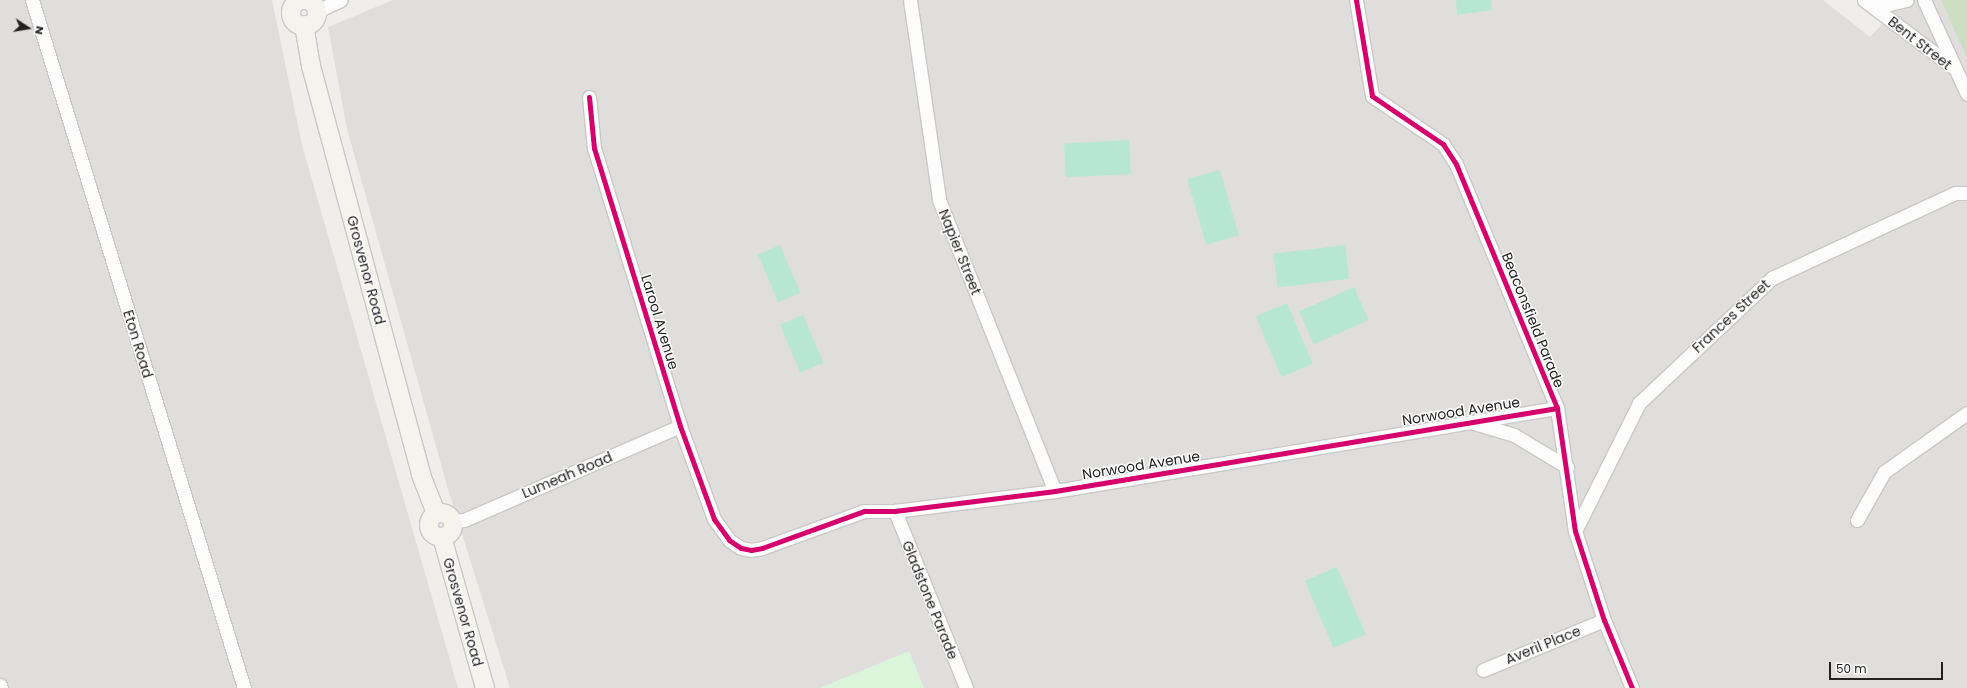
<!DOCTYPE html>
<style>
body{margin:0}
#map{position:relative;width:1967px;height:688px;overflow:hidden;background:#f0eeeb;font-family:Poppins,sans-serif}
div>[style]{position:absolute}
[style*='--x']{left:calc(var(--x)*1px);top:calc(var(--y)*1px);width:calc(var(--w)*1px);rotate:calc(var(--a)*1deg)}
.residential>*{inset:0;background:#dfdedc}
.forest>*{inset:0;background:#cbdec1}
.park>*{inset:0;background:#daf5da}
.pitch>*{inset:0;background:#b7e6d2;transform-origin:0 0}
.roads{filter:drop-shadow(1px 0 #c9c8c7) drop-shadow(-1px 0 #c9c8c7) drop-shadow(0 1px #c9c8c7) drop-shadow(0 -1px #c9c8c7)}
.street>*{height:13px;margin:-6.5px;padding:0 6.5px;transform-origin:6.5px;border-radius:6.5px;background:#fdfcfc}
.secondary>*{height:18px;margin:-9px;padding:0 9px;transform-origin:9px;border-radius:9px;background:#f4f4ed}
.secondary>.ring{margin:-9px;padding:0;box-sizing:content-box;background:none;border:18px solid #f4f4ed;border-radius:50%}
.cycleway>*{height:5px;margin:-2.5px;padding:0 2.5px;transform-origin:2.5px;border-radius:2.5px;background:#d6006c}
span{translate:-50% -50%;white-space:nowrap;text-align:center;line-height:1.15;-webkit-text-stroke:3px #fff;paint-order:stroke}
.street-label{font-size:14px;color:#222}
.north{position:absolute;left:8px;top:8px;width:40px;height:40px;-webkit-text-stroke:3px #fff;paint-order:stroke;rotate:102deg;font-size:11px;font-weight:700;line-height:16px;text-align:center;color:#222}
.north::after{content:'';display:block;margin:auto;width:14px;height:18px;background:#222;clip-path:polygon(50% 0,100% 100%,50% 72%,0 100%)}
.scale{position:absolute;left:1829px;top:662px;width:114px;height:18px;box-sizing:border-box;border:2px solid #222;border-top:0;padding-left:5px;font-size:12px;line-height:14px;white-space:nowrap;color:#222;-webkit-text-stroke:3px #fff;paint-order:stroke}
</style>
<div id="map">
<div class="residential">
<i style="clip-path:polygon(0 0,272px 0,302px 145px,458px 688px,0 688px)"></i>
<i style="clip-path:polygon(393px 0,1823px 0,1870px 37px,1904px 0,1967px 0,1967px 688px,510px 688px,448px 489px,347px 129px,328px 27px)"></i>
</div>
<div class="forest">
<i style="clip-path:polygon(1941px 0,1967px 0,1967px 58px)"></i>
</div>
<div class="park">
<i style="clip-path:polygon(909px 651px,924px 688px,820px 688px)"></i>
</div>
<div class="pitch">
<i style="clip-path:polygon(1456px 0,1491px 0,1492px 10px,1457px 15px)"></i>
<i style="left:1129px;top:140px;width:34px;height:65px;rotate:87deg"></i>
<i style="left:1220px;top:170px;width:68px;height:34px;rotate:74deg"></i>
<i style="left:780px;top:245px;width:52px;height:24px;rotate:67deg"></i>
<i style="left:1345px;top:245px;width:34px;height:72px;rotate:83deg"></i>
<i style="left:1354px;top:287px;width:36px;height:60px;rotate:66deg"></i>
<i style="left:1287px;top:303px;width:66px;height:34px;rotate:67deg"></i>
<i style="left:803px;top:315px;width:52px;height:25px;rotate:67deg"></i>
<i style="left:1337px;top:567px;width:73px;height:35px;rotate:67deg"></i>
</div>
<div class="roads">
<div class="street">
<i style="--x:32;--y:0;--w:720;--a:72.87"></i>
<i style="--x:910;--y:0;--w:202;--a:81.7"></i>
<i style="--x:939;--y:200;--w:313;--a:68.3"></i>
<i style="--x:1356;--y:0;--w:97;--a:80.5"></i>
<i style="--x:1372;--y:96;--w:86;--a:34.1"></i>
<i style="--x:1443;--y:144;--w:24;--a:57"></i>
<i style="--x:1456;--y:164;--w:264;--a:67.5"></i>
<i style="--x:1557;--y:408;--w:124;--a:81.7"></i>
<i style="--x:1575;--y:531;--w:94;--a:72"></i>
<i style="--x:1604;--y:620;--w:74;--a:67.6"></i>
<i style="--x:1864;--y:0;--w:111;--a:37"></i>
<i style="--x:1874;--y:0;--w:16;--a:15"></i>
<i style="--x:1889;--y:4;--w:18;--a:-13"></i>
<i style="--x:1924;--y:0;--w:103;--a:65.4"></i>
<i style="--x:317;--y:11;--w:26;--a:-25"></i>
<i style="--x:589;--y:97;--w:51;--a:84.4"></i>
<i style="--x:594;--y:148;--w:291;--a:72.8"></i>
<i style="--x:680;--y:426;--w:99;--a:69.9"></i>
<i style="--x:714;--y:519;--w:26;--a:54"></i>
<i style="--x:729;--y:540;--w:14;--a:34"></i>
<i style="--x:741;--y:548;--w:10;--a:11"></i>
<i style="--x:751;--y:550;--w:11;--a:-10"></i>
<i style="--x:762;--y:548;--w:109;--a:-19.9"></i>
<i style="--x:864;--y:511;--w:31;--a:0"></i>
<i style="--x:895;--y:511;--w:161;--a:-7.1"></i>
<i style="--x:1055;--y:491;--w:509;--a:-9.39"></i>
<i style="--x:1474;--y:423;--w:42;--a:16.7"></i>
<i style="--x:1514;--y:435;--w:62;--a:31.1"></i>
<i style="--x:895;--y:511;--w:191;--a:68.1"></i>
<i style="--x:1857;--y:520;--w:55;--a:-60.6"></i>
<i style="--x:1884;--y:472;--w:102;--a:-35.4"></i>
<i style="--x:453;--y:521;--w:11;--a:-5"></i>
<i style="--x:464;--y:520;--w:236;--a:-23.5"></i>
<i style="--x:1575;--y:531;--w:143;--a:-63.4"></i>
<i style="--x:1639;--y:403;--w:183;--a:-43.2"></i>
<i style="--x:1772;--y:278;--w:202;--a:-24.9"></i>
<i style="--x:1955;--y:193;--w:12;--a:0"></i>
<i style="--x:1483;--y:670;--w:131;--a:-22.5"></i>
<i style="--x:0;--y:685;--w:3;--a:72"></i>
</div>
<div class="secondary">
<i class="ring" style="left:291px;top:0;width:8px;height:8px"></i>
<i style="--x:304;--y:25;--w:42;--a:80.3"></i>
<i style="--x:311;--y:66;--w:424;--a:74.9"></i>
<i style="--x:421;--y:475;--w:41;--a:68.5"></i>
<i class="ring" style="left:429px;top:513px;width:6px;height:6px"></i>
<i style="--x:442;--y:537;--w:157;--a:74.1"></i>
</div>
</div>
<div class="cycleway">
<i style="--x:1356;--y:0;--w:97;--a:80.5"></i>
<i style="--x:1372;--y:96;--w:86;--a:34.1"></i>
<i style="--x:1443;--y:144;--w:24;--a:57"></i>
<i style="--x:1456;--y:164;--w:264;--a:67.5"></i>
<i style="--x:1557;--y:408;--w:124;--a:81.7"></i>
<i style="--x:1575;--y:531;--w:94;--a:72"></i>
<i style="--x:1604;--y:620;--w:74;--a:67.6"></i>
<i style="--x:589;--y:97;--w:51;--a:84.4"></i>
<i style="--x:594;--y:148;--w:291;--a:72.8"></i>
<i style="--x:680;--y:426;--w:99;--a:69.9"></i>
<i style="--x:714;--y:519;--w:26;--a:54"></i>
<i style="--x:729;--y:540;--w:14;--a:34"></i>
<i style="--x:741;--y:548;--w:10;--a:11"></i>
<i style="--x:751;--y:550;--w:11;--a:-10"></i>
<i style="--x:762;--y:548;--w:109;--a:-19.9"></i>
<i style="--x:864;--y:511;--w:31;--a:0"></i>
<i style="--x:895;--y:511;--w:161;--a:-7.1"></i>
<i style="--x:1055;--y:491;--w:509;--a:-9.39"></i>
</div>
<div class="street-label">
<span style="left:1920px;top:43px;rotate:38deg">Bent Street</span>
<span style="left:960px;top:252px;rotate:68deg">Napier Street</span>
<span style="left:366px;top:270px;rotate:75deg">Grosvenor Road</span>
<span style="left:1731px;top:316px;rotate:-43deg">Frances Street</span>
<span style="left:1533px;top:320px;rotate:68deg">Beaconsfield Parade</span>
<span style="left:660px;top:322px;rotate:73deg">Larool Avenue</span>
<span style="left:138px;top:344px;rotate:73deg">Eton Road</span>
<span style="left:1461px;top:411px;rotate:-9deg">Norwood Avenue</span>
<span style="left:1141px;top:465px;rotate:-9deg">Norwood Avenue</span>
<span style="left:567px;top:475px;rotate:-23deg">Lumeah Road</span>
<span style="left:930px;top:600px;rotate:68deg">Gladstone Parade</span>
<span style="left:463px;top:612px;rotate:74deg">Grosvenor Road</span>
<span style="left:1543px;top:645px;rotate:-22deg">Averil Place</span>
</div>
<div class="north">N</div>
<div class="scale">50 m</div>
</div>
